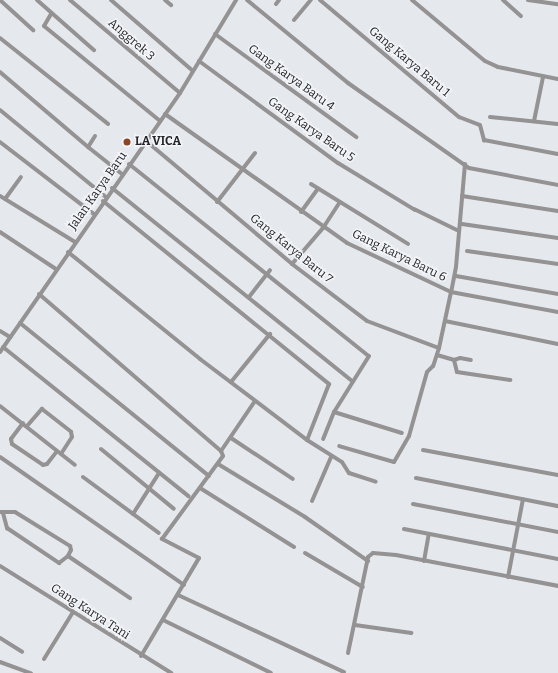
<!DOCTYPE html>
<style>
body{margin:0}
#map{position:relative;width:558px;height:673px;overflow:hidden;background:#e5e8ec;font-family:Bitter,serif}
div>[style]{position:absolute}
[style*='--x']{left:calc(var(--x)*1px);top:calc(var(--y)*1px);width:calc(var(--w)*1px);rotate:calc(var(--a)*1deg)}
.street>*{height:4px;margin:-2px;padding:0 2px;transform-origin:2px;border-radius:2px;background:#949292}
.dots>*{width:11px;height:11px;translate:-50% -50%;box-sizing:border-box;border:2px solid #f3f5f9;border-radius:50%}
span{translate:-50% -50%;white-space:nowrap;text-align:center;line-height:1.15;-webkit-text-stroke:3px #f3f5f9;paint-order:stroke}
.street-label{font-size:12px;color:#242526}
.poi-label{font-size:12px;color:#242526;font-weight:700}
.left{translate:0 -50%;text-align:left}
</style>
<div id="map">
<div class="street">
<i style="--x:0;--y:0;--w:45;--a:42.3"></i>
<i style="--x:37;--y:0;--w:76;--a:41.3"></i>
<i style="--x:70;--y:0;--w:144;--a:40.2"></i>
<i style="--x:111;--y:0;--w:108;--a:40.9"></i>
<i style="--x:165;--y:0;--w:8;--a:40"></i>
<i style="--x:247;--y:0;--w:131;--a:39.4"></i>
<i style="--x:348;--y:83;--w:148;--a:35.1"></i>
<i style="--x:469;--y:168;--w:91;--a:10.8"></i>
<i style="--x:320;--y:0;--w:182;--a:40.1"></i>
<i style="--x:459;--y:117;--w:22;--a:21"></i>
<i style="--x:480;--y:125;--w:16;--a:75"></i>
<i style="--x:484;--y:140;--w:75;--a:10.7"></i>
<i style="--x:412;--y:0;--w:95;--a:39.9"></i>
<i style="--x:485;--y:61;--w:14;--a:25"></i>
<i style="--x:498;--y:67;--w:61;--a:11.3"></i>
<i style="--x:503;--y:0;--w:24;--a:42"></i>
<i style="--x:528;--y:0;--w:30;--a:8"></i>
<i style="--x:276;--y:4;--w:5;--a:-53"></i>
<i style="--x:51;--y:14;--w:14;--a:120"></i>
<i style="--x:44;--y:26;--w:150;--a:39.3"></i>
<i style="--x:294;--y:20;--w:26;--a:-50"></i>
<i style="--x:215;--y:34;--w:175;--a:36.1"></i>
<i style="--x:0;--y:38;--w:138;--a:38.5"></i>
<i style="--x:199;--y:61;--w:172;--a:36.3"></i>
<i style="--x:338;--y:163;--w:90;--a:31.4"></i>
<i style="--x:0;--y:72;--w:116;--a:40.4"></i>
<i style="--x:0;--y:110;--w:137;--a:39.4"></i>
<i style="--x:165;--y:114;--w:223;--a:35.3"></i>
<i style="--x:347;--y:243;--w:115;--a:25.2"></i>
<i style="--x:451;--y:292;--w:57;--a:102.1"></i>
<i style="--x:439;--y:348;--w:19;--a:108"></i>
<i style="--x:433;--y:366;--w:8;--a:135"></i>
<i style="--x:427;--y:372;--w:66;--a:105.7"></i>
<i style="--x:409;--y:436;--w:30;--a:120"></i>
<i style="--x:394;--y:462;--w:57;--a:-163.8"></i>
<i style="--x:490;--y:117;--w:68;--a:5.9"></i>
<i style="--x:534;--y:121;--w:45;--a:-78.4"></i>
<i style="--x:95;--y:136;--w:13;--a:122"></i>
<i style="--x:88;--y:147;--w:43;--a:38.5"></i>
<i style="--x:145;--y:140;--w:192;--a:40.1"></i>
<i style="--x:292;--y:264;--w:94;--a:37.2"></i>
<i style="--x:367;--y:321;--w:77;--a:20.6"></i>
<i style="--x:0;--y:142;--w:118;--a:37.5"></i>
<i style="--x:129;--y:164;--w:307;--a:38.7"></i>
<i style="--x:369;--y:356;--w:66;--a:122"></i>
<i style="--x:334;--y:412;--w:29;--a:112"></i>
<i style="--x:465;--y:164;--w:103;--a:95"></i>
<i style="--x:456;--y:267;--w:25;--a:101"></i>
<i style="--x:451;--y:292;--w:109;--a:10.6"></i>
<i style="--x:311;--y:184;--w:114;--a:31.7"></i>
<i style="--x:112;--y:188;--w:308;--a:38.8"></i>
<i style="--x:0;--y:196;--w:88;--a:31.5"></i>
<i style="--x:462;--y:196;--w:97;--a:8.9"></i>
<i style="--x:5;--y:199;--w:27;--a:-54"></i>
<i style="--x:103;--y:201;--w:291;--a:39"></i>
<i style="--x:329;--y:384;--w:60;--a:111.4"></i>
<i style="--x:217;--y:202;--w:62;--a:-52.2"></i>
<i style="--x:414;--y:209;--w:50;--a:26.1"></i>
<i style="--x:301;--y:212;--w:29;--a:-54"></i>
<i style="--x:462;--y:224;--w:97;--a:8.3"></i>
<i style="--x:0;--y:232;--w:67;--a:33.5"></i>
<i style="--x:467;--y:251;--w:92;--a:8.1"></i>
<i style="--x:68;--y:252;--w:170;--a:39"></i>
<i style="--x:200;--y:359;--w:134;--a:37.1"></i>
<i style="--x:307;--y:440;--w:41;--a:32.2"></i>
<i style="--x:342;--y:462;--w:13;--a:58"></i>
<i style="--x:349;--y:473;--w:28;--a:18"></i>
<i style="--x:292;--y:264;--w:48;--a:-49.3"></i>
<i style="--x:323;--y:228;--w:31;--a:-57"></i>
<i style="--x:456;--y:276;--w:104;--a:10"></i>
<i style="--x:39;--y:294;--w:240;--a:40.8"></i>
<i style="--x:249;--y:297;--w:34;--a:-52"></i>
<i style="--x:445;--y:321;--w:115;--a:11.5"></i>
<i style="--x:20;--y:323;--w:243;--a:39"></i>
<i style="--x:0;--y:331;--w:12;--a:31"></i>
<i style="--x:3;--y:347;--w:238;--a:38.8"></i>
<i style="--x:0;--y:352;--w:315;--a:-55.2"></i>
<i style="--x:180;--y:93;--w:109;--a:-58.9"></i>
<i style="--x:437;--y:355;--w:18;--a:16"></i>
<i style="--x:454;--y:360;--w:6;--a:-18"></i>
<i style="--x:460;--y:358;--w:11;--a:10"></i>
<i style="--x:454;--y:360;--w:12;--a:76"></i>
<i style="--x:457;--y:372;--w:54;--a:8.6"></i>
<i style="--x:231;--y:382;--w:62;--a:-50.9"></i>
<i style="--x:0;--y:406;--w:95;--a:38.2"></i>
<i style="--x:334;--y:412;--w:71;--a:17.2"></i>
<i style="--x:23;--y:423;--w:20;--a:127"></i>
<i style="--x:11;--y:439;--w:5;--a:79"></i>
<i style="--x:12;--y:444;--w:37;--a:34"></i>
<i style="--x:43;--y:465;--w:4;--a:-14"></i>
<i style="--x:47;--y:464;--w:16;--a:-52"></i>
<i style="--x:27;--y:426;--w:23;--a:-49"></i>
<i style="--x:42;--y:409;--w:37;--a:38"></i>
<i style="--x:71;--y:432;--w:5;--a:79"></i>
<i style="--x:72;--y:437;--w:20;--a:123"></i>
<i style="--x:231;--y:438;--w:74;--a:33.5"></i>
<i style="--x:101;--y:449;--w:94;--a:39.4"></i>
<i style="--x:423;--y:450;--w:137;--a:10.5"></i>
<i style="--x:0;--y:457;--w:224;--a:34.8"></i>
<i style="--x:218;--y:464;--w:102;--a:31.3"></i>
<i style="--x:305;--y:517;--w:77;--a:34.9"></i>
<i style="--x:83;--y:477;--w:94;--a:36.4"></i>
<i style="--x:416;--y:478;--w:145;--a:11.2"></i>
<i style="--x:200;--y:488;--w:111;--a:32.1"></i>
<i style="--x:312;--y:501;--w:48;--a:-66.6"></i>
<i style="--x:413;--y:504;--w:148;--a:10.9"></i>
<i style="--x:0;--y:512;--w:15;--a:0"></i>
<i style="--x:15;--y:512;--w:65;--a:31.7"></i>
<i style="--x:70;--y:546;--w:4;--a:76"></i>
<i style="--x:71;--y:550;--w:7;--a:117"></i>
<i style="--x:68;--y:556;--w:75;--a:34.1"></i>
<i style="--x:3;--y:513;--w:16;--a:75"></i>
<i style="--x:7;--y:528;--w:63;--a:33.9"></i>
<i style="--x:59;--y:563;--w:11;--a:-38"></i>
<i style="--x:133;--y:514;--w:49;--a:-57.6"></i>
<i style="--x:404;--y:529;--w:157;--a:11"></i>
<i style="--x:305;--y:553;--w:67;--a:30.4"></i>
<i style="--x:424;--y:561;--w:27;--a:-80"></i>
<i style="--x:0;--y:566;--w:202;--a:32"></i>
<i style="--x:508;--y:577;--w:79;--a:-79.1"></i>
<i style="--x:178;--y:595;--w:183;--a:24.9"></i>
<i style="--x:163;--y:620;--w:120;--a:26.1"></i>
<i style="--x:355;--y:625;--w:57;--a:8.1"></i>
<i style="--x:0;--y:638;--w:26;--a:32"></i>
<i style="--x:348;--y:653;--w:98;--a:-78.2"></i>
<i style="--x:368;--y:557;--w:6;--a:-39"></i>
<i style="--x:373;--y:553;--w:23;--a:5"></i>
<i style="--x:396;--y:555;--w:165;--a:10.8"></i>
<i style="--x:141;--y:656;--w:114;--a:-59.4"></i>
<i style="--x:199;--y:558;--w:42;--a:-152.8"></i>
<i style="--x:162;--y:539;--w:103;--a:-53.7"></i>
<i style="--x:223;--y:456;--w:5;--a:-112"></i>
<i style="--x:221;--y:451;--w:60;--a:-55.8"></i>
<i style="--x:44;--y:659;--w:55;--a:-58.3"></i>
<i style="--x:0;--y:662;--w:33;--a:20"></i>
</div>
<div class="dots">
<i style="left:127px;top:142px;background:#8d4525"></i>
</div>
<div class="street-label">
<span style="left:131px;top:40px;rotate:41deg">Anggrek 3</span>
<span style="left:409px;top:62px;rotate:40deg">Gang Karya Baru 1</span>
<span style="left:291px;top:78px;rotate:36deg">Gang Karya Baru 4</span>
<span style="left:311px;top:130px;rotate:35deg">Gang Karya Baru 5</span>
<span style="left:98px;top:191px;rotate:-55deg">Jalan Karya Baru</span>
<span style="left:291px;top:249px;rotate:39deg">Gang Karya Baru 7</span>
<span style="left:399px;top:256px;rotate:26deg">Gang Karya Baru 6</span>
<span style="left:90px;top:612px;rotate:33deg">Gang Karya Tani</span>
</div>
<div class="poi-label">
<span class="left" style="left:135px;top:142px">LA VICA</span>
</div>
</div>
